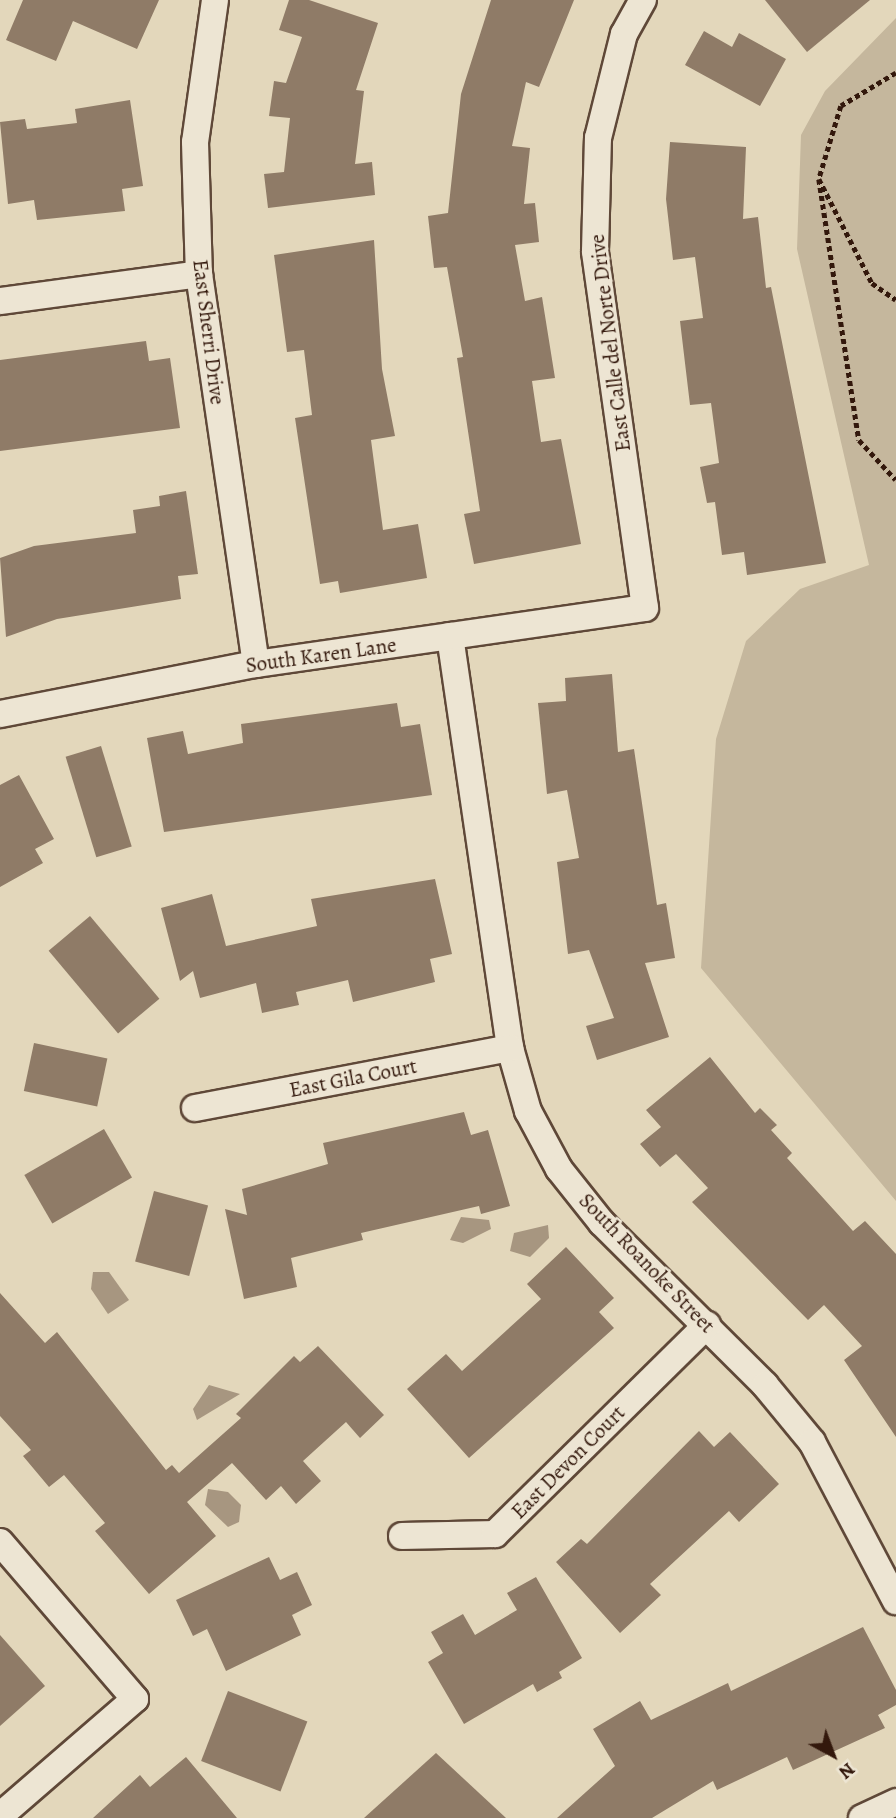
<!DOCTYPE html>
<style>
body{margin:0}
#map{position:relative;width:896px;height:1818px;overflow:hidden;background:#e3d7bb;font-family:Alegreya,serif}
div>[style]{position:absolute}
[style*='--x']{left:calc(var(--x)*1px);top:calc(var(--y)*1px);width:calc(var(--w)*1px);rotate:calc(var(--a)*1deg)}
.green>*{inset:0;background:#c5b79d}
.water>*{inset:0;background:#a79680}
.building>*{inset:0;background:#8f7b67;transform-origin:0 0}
.path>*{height:4.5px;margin-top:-2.25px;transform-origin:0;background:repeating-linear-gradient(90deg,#33180c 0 5px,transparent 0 8.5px)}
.roads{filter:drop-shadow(2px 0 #5f4838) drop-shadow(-2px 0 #5f4838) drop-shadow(0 2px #5f4838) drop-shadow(0 -2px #5f4838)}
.street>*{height:26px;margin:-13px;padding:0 13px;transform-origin:13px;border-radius:13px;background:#ede5d3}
span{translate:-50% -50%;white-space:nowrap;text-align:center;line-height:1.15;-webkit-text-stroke:5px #ede5d3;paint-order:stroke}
.street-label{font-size:21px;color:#33180c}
.north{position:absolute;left:798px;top:1720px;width:70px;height:70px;-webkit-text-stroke:5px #ede5d3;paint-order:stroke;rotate:139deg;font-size:19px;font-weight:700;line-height:28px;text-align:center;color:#33180c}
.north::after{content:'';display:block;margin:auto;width:24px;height:32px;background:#33180c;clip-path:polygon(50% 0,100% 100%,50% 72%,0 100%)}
</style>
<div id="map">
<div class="green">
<i style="clip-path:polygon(896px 18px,896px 1201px,701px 968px,716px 739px,746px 641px,800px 589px,869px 565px,797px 249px,801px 135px,825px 91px)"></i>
</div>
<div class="water">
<i style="clip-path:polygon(461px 1217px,489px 1220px,491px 1229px,463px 1243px,450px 1240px)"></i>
<i style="clip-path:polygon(548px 1225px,549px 1238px,530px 1257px,510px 1251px,514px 1233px)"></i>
<i style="clip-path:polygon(93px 1272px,109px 1272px,129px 1300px,108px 1314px,91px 1289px)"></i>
<i style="clip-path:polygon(209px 1385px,240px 1394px,197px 1420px,193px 1409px)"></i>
<i style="clip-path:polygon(208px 1489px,228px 1492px,241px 1505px,239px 1522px,228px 1527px,205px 1505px)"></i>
</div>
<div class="building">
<i style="clip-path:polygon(23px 0,159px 0,137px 49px,73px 21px,56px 61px,6px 40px)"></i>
<i style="clip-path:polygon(289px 0,309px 0,378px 23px,356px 90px,364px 91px,355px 164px,372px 162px,375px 195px,268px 208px,264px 174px,284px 172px,290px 118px,269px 116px,274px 81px,286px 83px,302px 37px,279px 30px)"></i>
<i style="clip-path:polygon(491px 0,574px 0,539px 87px,526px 82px,512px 146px,530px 148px,524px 204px,535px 203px,539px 242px,515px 245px,525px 301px,542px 297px,555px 378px,532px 381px,541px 442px,561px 439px,581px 544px,474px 564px,464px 514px,480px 511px,457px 358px,463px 357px,447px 267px,434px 268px,428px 216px,448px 213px,461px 94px)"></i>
<i style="clip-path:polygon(765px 0,870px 0,807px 52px)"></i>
<i style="clip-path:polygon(704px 31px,732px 47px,739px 33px,786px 59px,760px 106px,685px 65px)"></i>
<i style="clip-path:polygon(130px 100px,143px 186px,122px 189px,125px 211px,37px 220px,34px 200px,8px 204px,0 122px,25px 119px,27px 129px,77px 123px,75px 109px)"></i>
<i style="clip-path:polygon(670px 142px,746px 147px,743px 219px,758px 217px,766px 288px,771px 287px,826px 563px,747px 575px,744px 552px,722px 555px,715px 502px,707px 503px,700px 467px,719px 463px,711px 403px,690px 405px,680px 321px,703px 318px,695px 257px,673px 260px,666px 199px)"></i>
<i style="clip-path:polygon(374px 240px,382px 369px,395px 436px,371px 440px,383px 530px,418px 524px,427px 578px,340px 593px,338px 581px,320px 584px,295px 418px,312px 415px,304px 350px,287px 352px,274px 255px)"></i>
<i style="clip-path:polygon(146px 341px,149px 361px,170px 358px,180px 428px,0 451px,0 360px)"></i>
<i style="clip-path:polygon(186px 491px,198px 574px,178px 576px,181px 599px,57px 619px,6px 637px,0 558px,34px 546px,136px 533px,133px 510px,160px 506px,159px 496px)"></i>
<i style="clip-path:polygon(612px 674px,618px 752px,634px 749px,657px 905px,666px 903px,675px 958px,645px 963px,669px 1037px,597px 1060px,586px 1026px,614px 1018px,589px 950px,568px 954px,557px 862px,579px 858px,567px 790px,547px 794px,538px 703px,566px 701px,565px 678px)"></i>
<i style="clip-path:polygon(397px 703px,401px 727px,420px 724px,432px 795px,164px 832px,147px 738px,183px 731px,188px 754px,243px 743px,241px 724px)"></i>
<i style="left:101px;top:746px;width:105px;height:37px;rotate:73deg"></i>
<i style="clip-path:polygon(19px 775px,54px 839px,35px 849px,43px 863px,0 887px,0 785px)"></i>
<i style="clip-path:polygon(435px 879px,452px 954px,430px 959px,435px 982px,353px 1002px,348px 980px,296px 992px,299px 1005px,262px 1013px,256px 983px,200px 998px,193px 971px,180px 981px,161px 908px,212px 894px,226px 946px,317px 926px,311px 899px)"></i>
<i style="left:90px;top:916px;width:108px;height:54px;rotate:50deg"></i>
<i style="left:34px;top:1043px;width:75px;height:49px;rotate:12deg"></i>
<i style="clip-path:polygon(710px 1057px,755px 1113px,760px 1108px,777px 1125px,771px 1130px,792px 1153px,787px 1158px,853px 1231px,865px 1221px,896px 1254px,896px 1437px,844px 1360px,862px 1346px,824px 1305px,808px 1320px,692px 1202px,708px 1188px,676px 1154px,660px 1167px,640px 1144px,661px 1127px,646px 1110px)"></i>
<i style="clip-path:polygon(464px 1112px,471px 1135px,488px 1130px,510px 1206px,481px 1214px,479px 1206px,361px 1233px,363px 1240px,291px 1258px,297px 1287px,244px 1299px,225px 1209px,247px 1215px,242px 1189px,328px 1164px,323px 1143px)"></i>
<i style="left:104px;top:1129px;width:56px;height:92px;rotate:60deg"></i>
<i style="left:154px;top:1191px;width:56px;height:73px;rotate:15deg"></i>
<i style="clip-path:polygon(566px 1247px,614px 1298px,599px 1312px,614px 1328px,469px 1458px,407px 1389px,446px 1354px,462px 1371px,541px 1299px,527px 1284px)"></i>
<i style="clip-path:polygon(0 1293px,45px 1343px,57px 1332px,166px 1470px,172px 1465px,179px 1473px,241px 1418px,236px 1414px,294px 1356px,300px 1362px,318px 1346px,384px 1415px,360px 1438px,346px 1422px,303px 1461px,321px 1481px,296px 1504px,281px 1486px,266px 1500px,232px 1463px,187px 1502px,216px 1536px,149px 1594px,95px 1531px,105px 1523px,64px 1475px,49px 1487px,23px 1456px,31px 1450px,0 1416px)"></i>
<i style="clip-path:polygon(699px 1431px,714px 1447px,730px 1432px,779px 1484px,739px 1522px,729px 1511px,650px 1584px,661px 1595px,620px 1633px,556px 1562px,581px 1539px,587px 1544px)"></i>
<i style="clip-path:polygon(269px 1557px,280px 1580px,297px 1572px,312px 1605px,292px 1615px,301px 1635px,226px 1671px,207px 1629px,193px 1636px,176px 1600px)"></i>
<i style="clip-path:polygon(536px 1577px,582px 1658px,559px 1672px,562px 1678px,537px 1692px,533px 1684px,464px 1724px,428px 1662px,443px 1653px,431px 1632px,463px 1614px,475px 1635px,517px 1610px,507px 1593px)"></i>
<i style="clip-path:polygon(863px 1627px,896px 1690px,896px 1705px,878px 1715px,885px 1728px,793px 1770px,787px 1757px,717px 1790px,713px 1781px,652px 1818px,557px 1818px,615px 1766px,593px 1729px,640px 1701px,651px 1720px,728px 1683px,731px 1691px)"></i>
<i style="clip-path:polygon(0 1635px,45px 1686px,0 1726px)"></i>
<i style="left:228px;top:1691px;width:85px;height:75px;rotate:21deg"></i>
<i style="clip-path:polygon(436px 1753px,506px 1818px,364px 1818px)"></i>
<i style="clip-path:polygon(186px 1757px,237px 1818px,93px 1818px,140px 1775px,150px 1787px)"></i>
</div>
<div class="path">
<i style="--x:896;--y:73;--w:64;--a:149"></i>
<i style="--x:841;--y:106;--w:76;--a:106.8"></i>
<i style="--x:819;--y:179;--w:117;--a:63"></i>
<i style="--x:872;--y:283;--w:29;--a:35"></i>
<i style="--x:819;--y:179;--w:264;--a:81.3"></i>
<i style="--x:859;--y:440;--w:54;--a:47.2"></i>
</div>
<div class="roads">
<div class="street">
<i style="--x:215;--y:0;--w:143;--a:98"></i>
<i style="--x:195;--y:142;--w:132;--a:88.3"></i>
<i style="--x:199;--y:274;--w:394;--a:81.7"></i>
<i style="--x:0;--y:301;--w:201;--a:-7.7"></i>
<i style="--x:450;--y:636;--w:416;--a:81.7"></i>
<i style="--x:510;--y:1048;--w:66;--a:74.1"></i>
<i style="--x:528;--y:1111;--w:66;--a:61.9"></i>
<i style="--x:559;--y:1169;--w:69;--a:51.5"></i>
<i style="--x:602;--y:1223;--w:230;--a:44.8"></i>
<i style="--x:765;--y:1385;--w:74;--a:50.5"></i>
<i style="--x:812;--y:1442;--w:180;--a:62.2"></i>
<i style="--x:0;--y:714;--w:261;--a:-11.1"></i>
<i style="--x:256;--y:664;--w:393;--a:-8.2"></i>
<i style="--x:645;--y:608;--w:360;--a:-98"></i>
<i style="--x:595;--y:251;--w:113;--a:-88.5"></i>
<i style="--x:598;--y:138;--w:107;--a:-76"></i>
<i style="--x:624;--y:34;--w:39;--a:-61"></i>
<i style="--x:195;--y:1108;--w:321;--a:-10.8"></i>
<i style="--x:402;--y:1536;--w:93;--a:-1.2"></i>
<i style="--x:495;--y:1534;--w:298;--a:-44.6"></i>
<i style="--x:0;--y:1542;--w:207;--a:49.3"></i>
<i style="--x:135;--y:1699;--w:179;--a:139.1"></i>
<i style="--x:862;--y:1818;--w:38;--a:-25"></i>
</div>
</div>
<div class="street-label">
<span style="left:209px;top:332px;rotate:83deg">East Sherri Drive</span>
<span style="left:610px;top:343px;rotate:-97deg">East Calle del Norte Drive</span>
<span style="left:321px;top:655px;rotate:-8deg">South Karen Lane</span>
<span style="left:353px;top:1078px;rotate:-11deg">East Gila Court</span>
<span style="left:647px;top:1263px;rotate:46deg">South Roanoke Street</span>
<span style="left:568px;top:1462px;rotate:-45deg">East Devon Court</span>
</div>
<div class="north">N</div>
</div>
